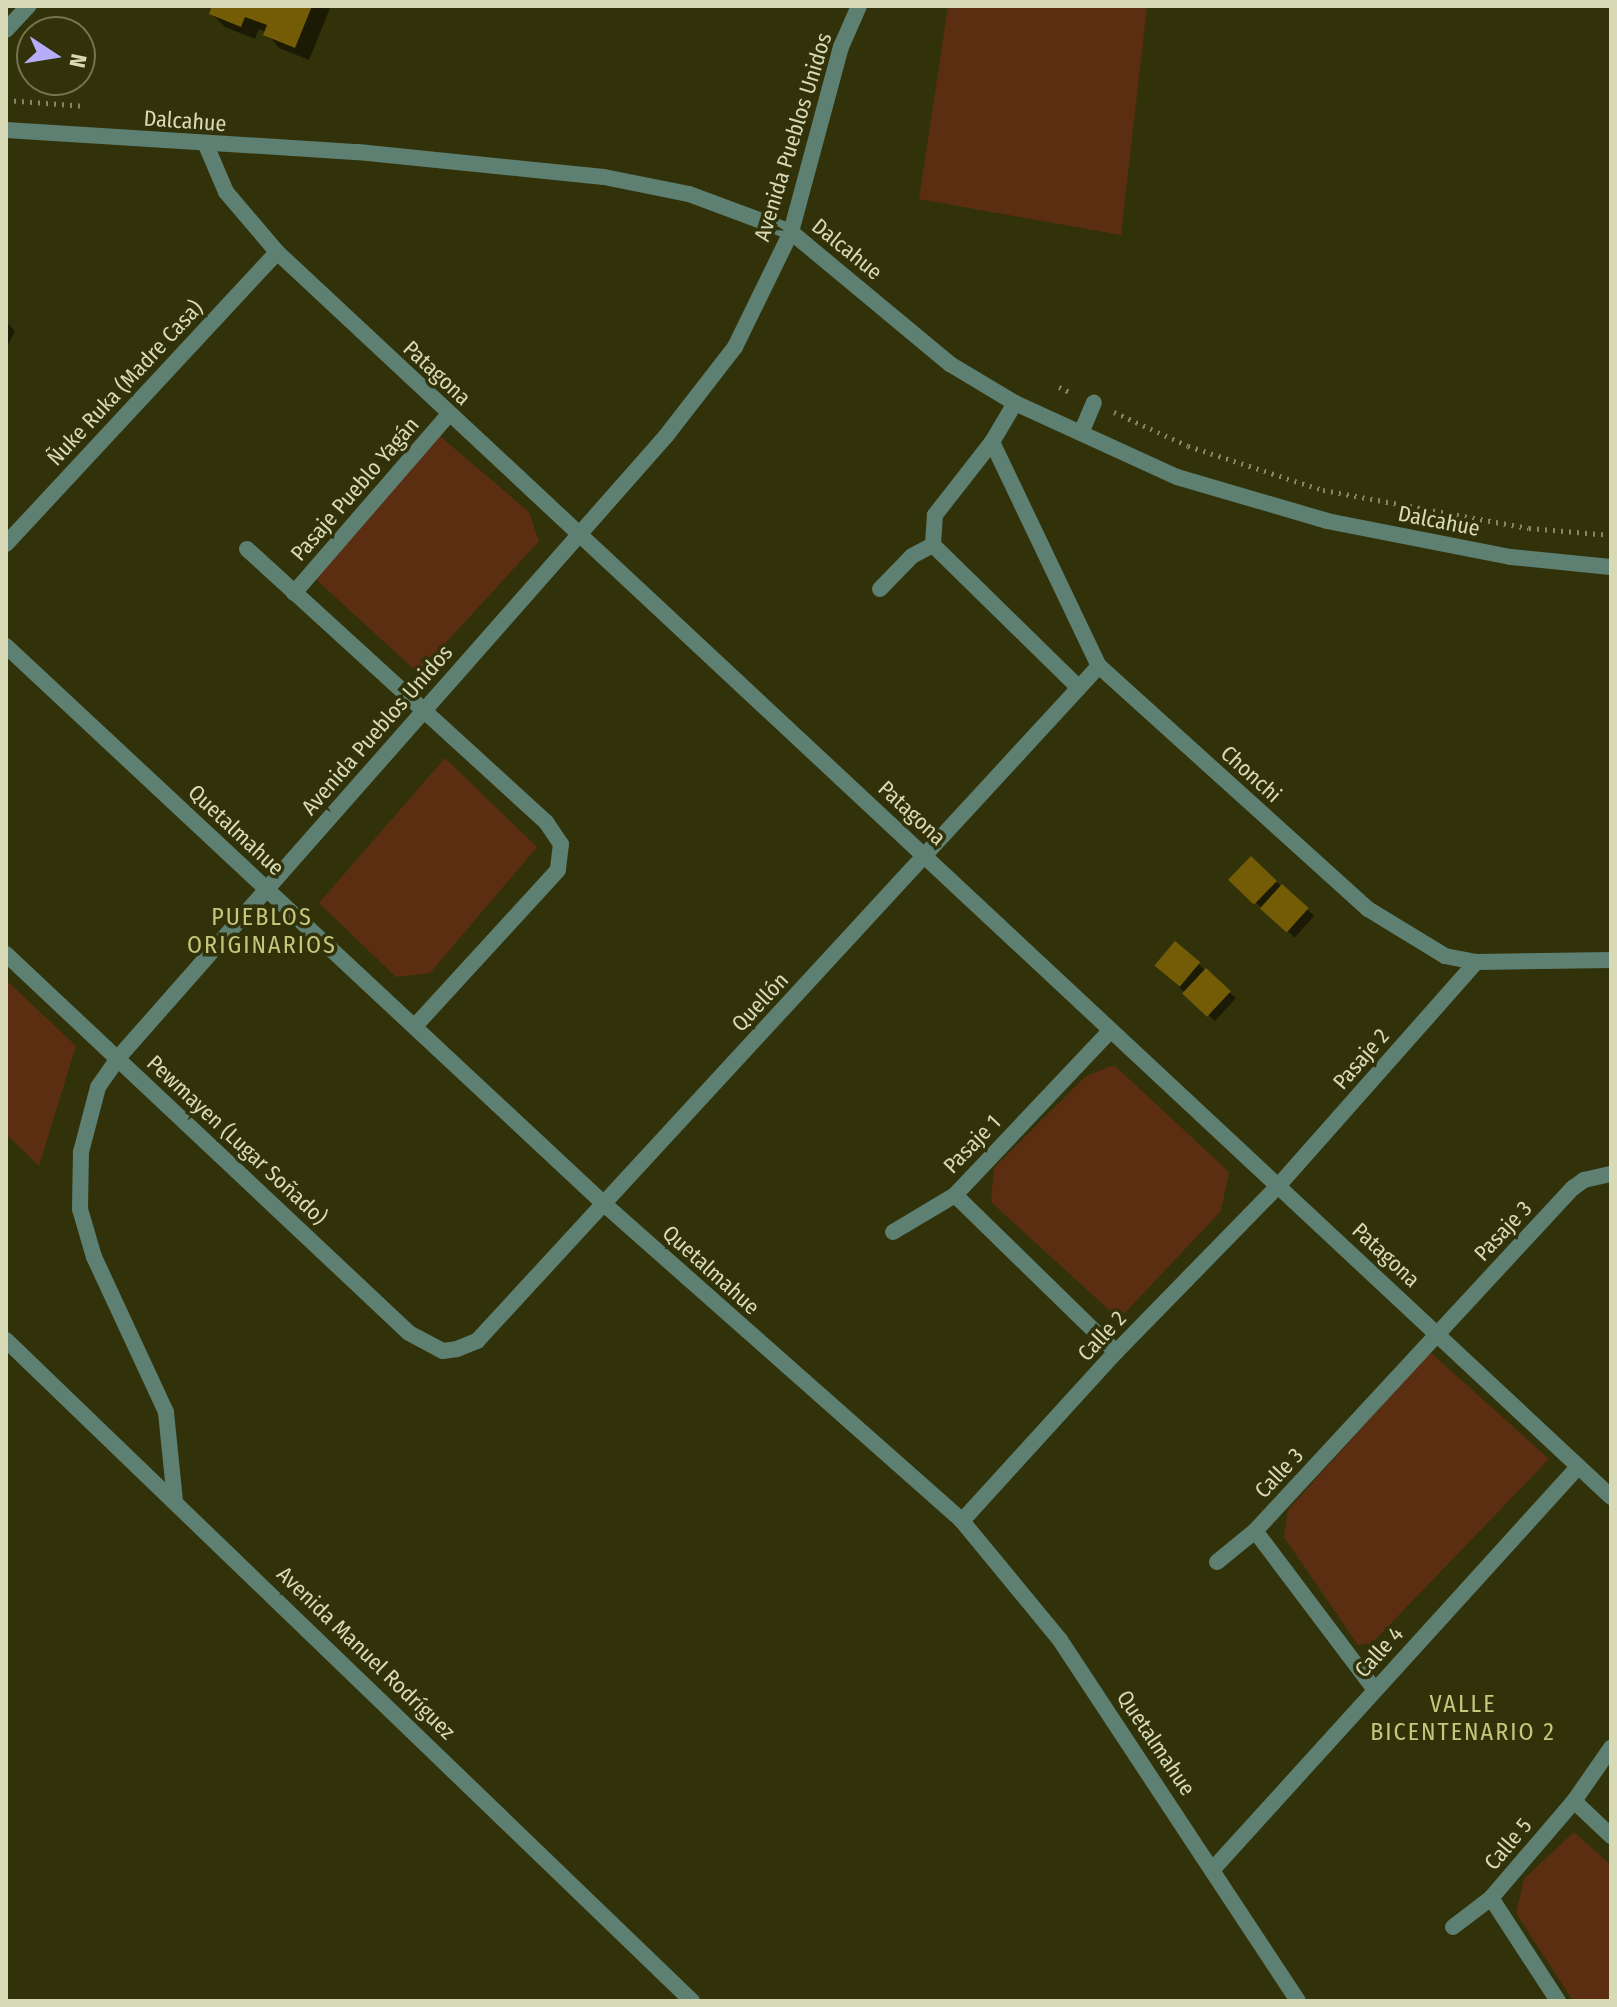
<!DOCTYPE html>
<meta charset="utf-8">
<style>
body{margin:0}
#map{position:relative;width:1617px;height:2007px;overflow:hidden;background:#32320a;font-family:"Fira Sans Condensed",sans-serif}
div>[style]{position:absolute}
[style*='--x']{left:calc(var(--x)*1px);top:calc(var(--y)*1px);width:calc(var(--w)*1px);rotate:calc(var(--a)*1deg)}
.green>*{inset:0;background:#5c2e11}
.shadow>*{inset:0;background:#0007;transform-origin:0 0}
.building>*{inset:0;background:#745c06;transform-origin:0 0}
.path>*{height:5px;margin-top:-2.5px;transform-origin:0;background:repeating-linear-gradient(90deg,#868761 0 2px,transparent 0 8px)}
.minor>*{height:16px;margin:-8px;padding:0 8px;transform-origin:8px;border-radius:8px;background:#5d8073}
.tertiary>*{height:16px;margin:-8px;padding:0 8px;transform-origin:8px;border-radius:8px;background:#5d8073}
span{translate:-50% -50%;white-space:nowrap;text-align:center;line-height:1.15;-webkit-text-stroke:7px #32320a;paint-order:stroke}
.street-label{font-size:22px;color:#d8dab6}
.neighbourhood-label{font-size:24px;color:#c4c77c;letter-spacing:2px}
.frame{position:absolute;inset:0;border:8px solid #d8dab6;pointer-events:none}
.north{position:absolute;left:16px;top:16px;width:80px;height:80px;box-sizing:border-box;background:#32320a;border:2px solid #74754f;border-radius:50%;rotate:102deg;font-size:22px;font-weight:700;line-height:32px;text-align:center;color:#d8dab6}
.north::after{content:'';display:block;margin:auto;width:28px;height:36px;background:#b6acf8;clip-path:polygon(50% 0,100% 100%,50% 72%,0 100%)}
</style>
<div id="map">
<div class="green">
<i style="clip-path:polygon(948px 6px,1147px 6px,1121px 235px,919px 199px)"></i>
<i style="clip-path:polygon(435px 432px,529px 512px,539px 541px,418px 673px,309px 573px)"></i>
<i style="clip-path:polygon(445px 758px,537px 847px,430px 973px,396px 977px,319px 903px)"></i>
<i style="clip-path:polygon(6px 980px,76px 1046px,39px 1166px,6px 1134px)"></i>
<i style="clip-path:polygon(1114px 1065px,1229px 1172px,1221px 1211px,1119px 1319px,991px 1202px,994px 1168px,1086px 1076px)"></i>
<i style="clip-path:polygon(1430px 1352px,1549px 1459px,1372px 1643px,1358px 1645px,1284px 1537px,1288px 1510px)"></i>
<i style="clip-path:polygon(1574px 1832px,1611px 1865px,1611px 2001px,1573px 2001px,1516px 1913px,1524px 1879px)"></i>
</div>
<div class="shadow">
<i style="clip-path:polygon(214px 6px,331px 6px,309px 60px,279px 48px,266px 32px,259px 29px,255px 39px,225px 27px,211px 13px)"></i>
<i style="clip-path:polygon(6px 322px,15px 331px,6px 349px)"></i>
<i style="left:1251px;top:859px;width:85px;height:29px;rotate:42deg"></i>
<i style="clip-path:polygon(1176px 944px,1236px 998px,1215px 1021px,1163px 972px)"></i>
</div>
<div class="building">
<i style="clip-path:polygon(212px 6px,312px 6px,295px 48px,263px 35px,267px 25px,245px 17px,241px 27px,209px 14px)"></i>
<i style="left:1251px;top:856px;width:36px;height:33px;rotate:44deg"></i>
<i style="left:1282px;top:884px;width:36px;height:33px;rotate:42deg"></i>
<i style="left:1175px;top:941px;width:33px;height:32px;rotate:40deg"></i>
<i style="left:1206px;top:968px;width:34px;height:35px;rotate:43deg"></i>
</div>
<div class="path">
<i style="--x:6;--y:100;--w:80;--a:4.3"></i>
<i style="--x:1059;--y:387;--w:14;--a:25"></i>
<i style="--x:1114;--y:412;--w:81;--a:24.7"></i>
<i style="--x:1188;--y:446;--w:142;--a:18.1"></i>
<i style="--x:1323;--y:490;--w:209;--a:10.5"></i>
<i style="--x:1529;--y:528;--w:82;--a:4.9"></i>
</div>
<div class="minor">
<i style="--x:6;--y:30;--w:33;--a:-47"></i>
<i style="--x:6;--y:130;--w:353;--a:3.6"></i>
<i style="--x:358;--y:152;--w:247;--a:5.8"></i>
<i style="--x:604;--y:177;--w:87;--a:11.3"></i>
<i style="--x:689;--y:194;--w:109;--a:20.4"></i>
<i style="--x:791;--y:232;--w:207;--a:39.7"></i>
<i style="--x:950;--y:364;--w:76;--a:31"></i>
<i style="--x:1015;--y:403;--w:178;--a:24.6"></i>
<i style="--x:1177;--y:477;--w:156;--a:16.3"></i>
<i style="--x:1327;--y:521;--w:187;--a:11.1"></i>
<i style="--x:1511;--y:557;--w:100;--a:5.7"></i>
<i style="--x:206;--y:145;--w:51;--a:66.9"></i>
<i style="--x:226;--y:192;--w:79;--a:49.6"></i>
<i style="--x:277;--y:252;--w:1825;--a:43.02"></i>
<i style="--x:1015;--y:403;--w:45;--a:120.5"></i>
<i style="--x:992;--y:442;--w:93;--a:128"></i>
<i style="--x:935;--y:515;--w:30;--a:94"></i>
<i style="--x:933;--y:545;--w:204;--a:44.4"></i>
<i style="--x:1081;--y:433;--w:33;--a:-67"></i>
<i style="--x:992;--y:442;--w:248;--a:64.5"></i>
<i style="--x:1099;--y:666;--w:363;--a:42.1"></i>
<i style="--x:1368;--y:909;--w:90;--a:31.4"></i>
<i style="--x:1445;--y:956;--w:32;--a:11"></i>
<i style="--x:1476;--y:962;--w:135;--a:-0.8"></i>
<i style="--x:6;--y:544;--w:398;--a:-47.1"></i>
<i style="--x:247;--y:549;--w:405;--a:42.4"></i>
<i style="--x:546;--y:822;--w:27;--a:56"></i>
<i style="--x:561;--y:844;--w:26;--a:97"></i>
<i style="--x:558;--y:870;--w:212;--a:132.5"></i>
<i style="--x:880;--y:589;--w:46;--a:-45.9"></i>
<i style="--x:912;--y:556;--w:24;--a:-28"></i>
<i style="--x:294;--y:593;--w:235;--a:-49.1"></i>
<i style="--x:6;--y:646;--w:816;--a:43.01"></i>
<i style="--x:603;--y:1203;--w:480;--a:41.5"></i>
<i style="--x:962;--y:1521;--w:154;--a:50.5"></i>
<i style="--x:1060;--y:1640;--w:432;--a:56.6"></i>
<i style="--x:6;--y:954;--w:553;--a:43.24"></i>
<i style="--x:409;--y:1333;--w:38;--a:28"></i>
<i style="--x:443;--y:1351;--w:14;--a:-8"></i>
<i style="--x:457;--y:1349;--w:22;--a:-22"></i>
<i style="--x:477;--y:1341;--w:918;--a:-47.34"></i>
<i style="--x:1110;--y:1031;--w:226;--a:133.4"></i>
<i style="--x:955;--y:1195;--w:225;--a:44.3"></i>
<i style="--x:893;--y:1232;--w:72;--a:-30.8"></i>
<i style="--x:175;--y:1501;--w:89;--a:-95.8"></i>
<i style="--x:166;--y:1412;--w:171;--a:-114.9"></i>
<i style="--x:94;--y:1257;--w:50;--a:-106.3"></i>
<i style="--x:80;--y:1209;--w:57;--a:-89"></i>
<i style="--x:81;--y:1152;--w:67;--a:-75.3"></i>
<i style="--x:98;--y:1087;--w:35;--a:-55"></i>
<i style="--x:118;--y:1058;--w:829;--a:-48.62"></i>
<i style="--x:666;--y:436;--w:113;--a:-52.2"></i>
<i style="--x:735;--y:347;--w:128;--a:-64"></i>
<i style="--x:791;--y:232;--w:192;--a:-74.9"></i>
<i style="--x:841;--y:47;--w:45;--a:-66.3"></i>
<i style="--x:962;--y:1521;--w:229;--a:-47.7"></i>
<i style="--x:1116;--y:1352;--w:233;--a:-45.7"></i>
<i style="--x:1279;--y:1185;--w:298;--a:-48.5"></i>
<i style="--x:1217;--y:1562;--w:49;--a:-39.2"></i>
<i style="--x:1375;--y:1690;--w:199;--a:-127"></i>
<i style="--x:1255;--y:1531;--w:468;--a:-47.2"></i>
<i style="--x:1573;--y:1188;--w:14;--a:-36"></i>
<i style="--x:1584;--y:1180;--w:28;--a:-13"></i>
<i style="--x:1574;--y:1801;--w:65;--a:-55.1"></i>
<i style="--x:1214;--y:1868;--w:542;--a:-47.77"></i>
<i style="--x:1453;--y:1927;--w:48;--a:-37.3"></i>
<i style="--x:1558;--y:2001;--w:123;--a:-123"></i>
<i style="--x:1491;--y:1898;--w:128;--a:-49.4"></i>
<i style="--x:1574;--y:1801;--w:51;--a:43.4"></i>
</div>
<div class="tertiary">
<i style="--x:6;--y:1340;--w:953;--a:43.94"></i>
</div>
<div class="street-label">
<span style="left:185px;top:121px;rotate:4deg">Dalcahue</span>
<span style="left:793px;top:137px;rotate:-73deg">Avenida Pueblos Unidos</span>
<span style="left:847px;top:249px;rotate:39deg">Dalcahue</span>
<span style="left:437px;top:373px;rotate:43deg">Patagona</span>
<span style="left:125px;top:383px;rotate:-47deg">Ñuke Ruka (Madre Casa)</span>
<span style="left:355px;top:489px;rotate:-49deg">Pasaje Pueblo Yagán</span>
<span style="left:1439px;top:521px;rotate:11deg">Dalcahue</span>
<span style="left:377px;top:730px;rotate:-49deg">Avenida Pueblos Unidos</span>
<span style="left:1251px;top:774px;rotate:42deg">Chonchi</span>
<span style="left:912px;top:813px;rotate:43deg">Patagona</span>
<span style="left:236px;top:830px;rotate:43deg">Quetalmahue</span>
<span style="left:760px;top:1002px;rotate:-47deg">Quellón</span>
<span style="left:1361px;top:1059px;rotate:-49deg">Pasaje 2</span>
<span style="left:237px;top:1140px;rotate:43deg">Pewmayen (Lugar Soñado)</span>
<span style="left:972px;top:1144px;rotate:-46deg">Pasaje 1</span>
<span style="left:1503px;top:1231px;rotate:-47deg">Pasaje 3</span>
<span style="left:1386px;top:1255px;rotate:43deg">Patagona</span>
<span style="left:711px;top:1270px;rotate:42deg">Quetalmahue</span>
<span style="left:1102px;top:1336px;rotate:-47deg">Calle 2</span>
<span style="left:1279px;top:1473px;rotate:-47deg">Calle 3</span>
<span style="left:1379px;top:1652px;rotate:-48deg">Calle 4</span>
<span style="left:366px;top:1653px;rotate:44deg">Avenida Manuel Rodríguez</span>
<span style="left:1156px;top:1743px;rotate:56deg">Quetalmahue</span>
<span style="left:1508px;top:1844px;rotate:-50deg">Calle 5</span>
</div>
<div class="neighbourhood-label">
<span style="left:262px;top:932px">PUEBLOS<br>ORIGINARIOS</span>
<span style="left:1463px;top:1719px">VALLE<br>BICENTENARIO 2</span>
</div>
<div class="frame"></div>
<div class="north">N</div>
</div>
